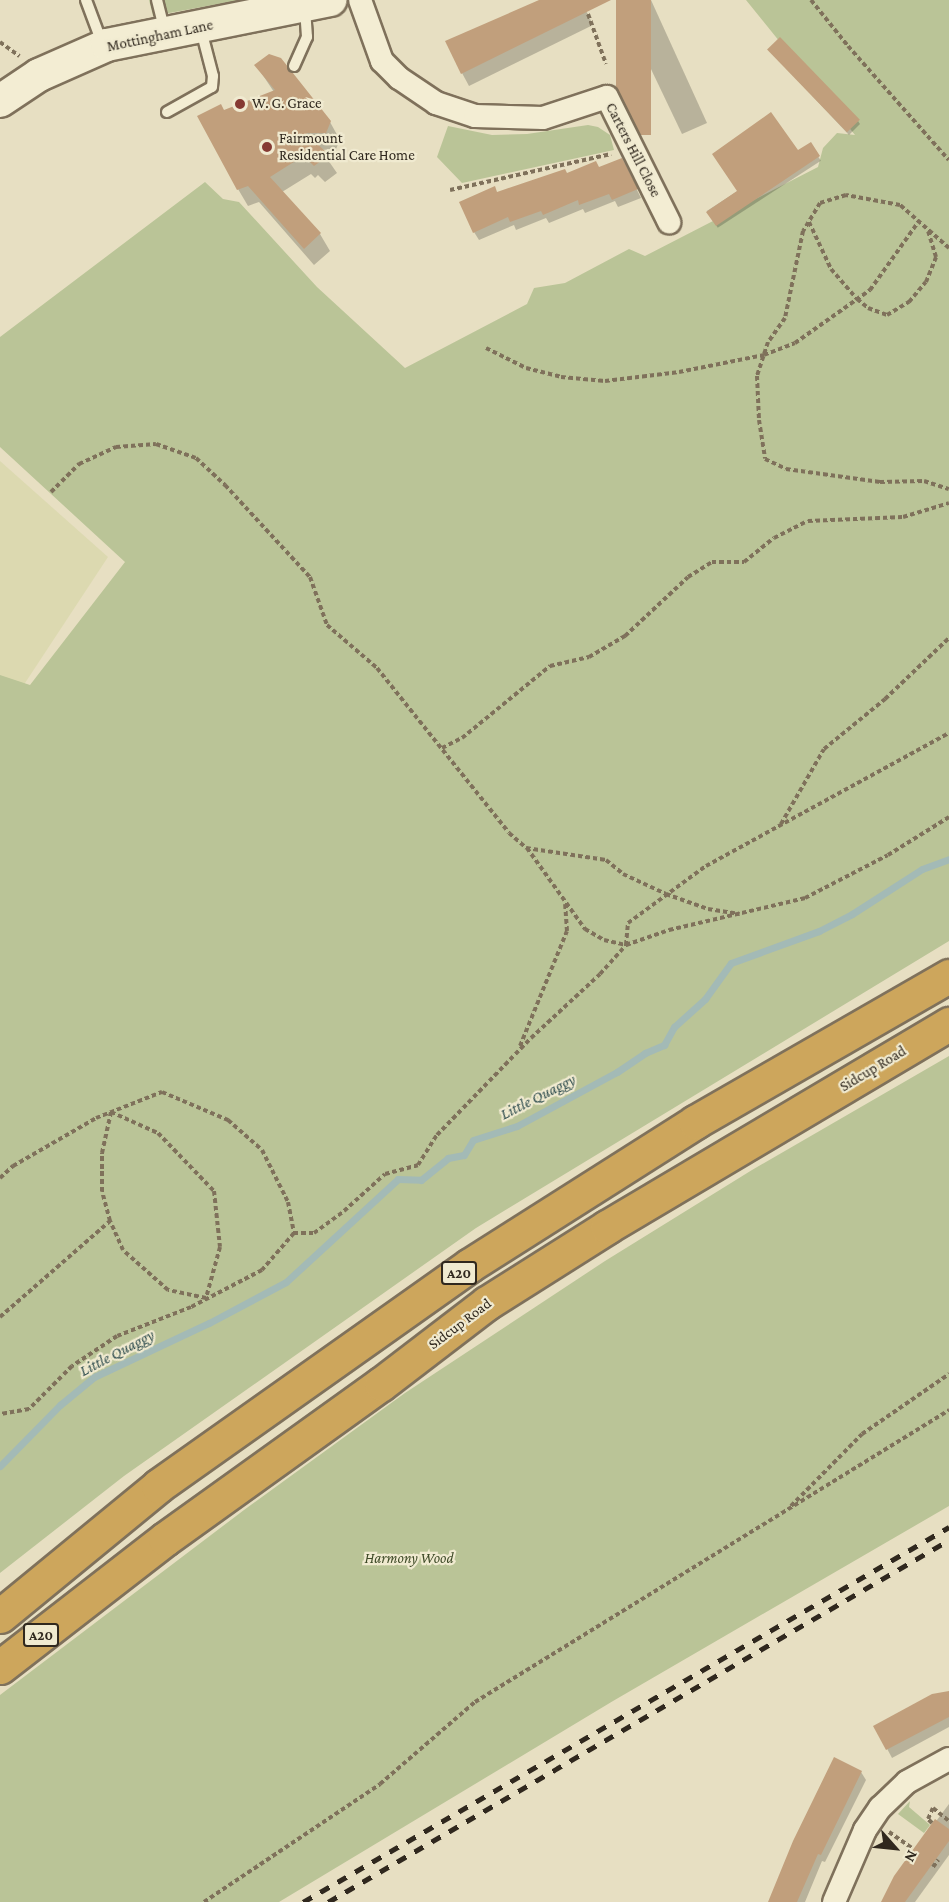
<!DOCTYPE html>
<style>
body{margin:0}
#map{position:relative;width:949px;height:1902px;overflow:hidden;background:#e7dfc2;font-family:"Crimson Pro",serif}
div>[style]{position:absolute}
[style*='--x']{left:calc(var(--x)*1px);top:calc(var(--y)*1px);width:calc(var(--w)*1px);rotate:calc(var(--a)*1deg)}
.farmland>*{inset:0;background:#dcd9b0}
.green>*{inset:0;background:#bac497}
.shadow>*{inset:0;background:#0003;transform-origin:0 0}
.stream>*{height:7px;margin:-3.5px;padding:0 3.5px;transform-origin:3.5px;border-radius:3.5px;background:#a3bab6}
.building>*{inset:0;background:#c19f7c;transform-origin:0 0}
.path>*{height:4px;margin-top:-2px;transform-origin:0;background:repeating-linear-gradient(90deg,#7f715b 0 4.5px,transparent 0 7.5px)}
.roads{filter:drop-shadow(2px 0 #7f715b) drop-shadow(-2px 0 #7f715b) drop-shadow(0 2px #7f715b) drop-shadow(0 -2px #7f715b)}
.lane>*{height:10px;margin:-5px;padding:0 5px;transform-origin:5px;border-radius:5px;background:#f3edd3}
.street>*{height:22px;margin:-11px;padding:0 11px;transform-origin:11px;border-radius:11px;background:#f3edd3}
.secondary>*{height:32px;margin:-16px;padding:0 16px;transform-origin:16px;border-radius:16px;background:#f3edd3}
.highway>*{height:33px;margin:-16.5px;padding:0 16.5px;transform-origin:16.5px;border-radius:16.5px;background:#cda65c}
.rail>*{height:4.5px;margin-top:-2.25px;transform-origin:0;background:repeating-linear-gradient(90deg,#30281e 0 10px,transparent 0 20px)}
.dots>*{width:16px;height:16px;translate:-50% -50%;box-sizing:border-box;border:3px solid #f0ead0;border-radius:50%}
span{translate:-50% -50%;white-space:nowrap;text-align:center;line-height:1.15;-webkit-text-stroke:4.5px #f0ead0;paint-order:stroke}
.shield-label span{padding:2px 4px;background:#f0ead0;border:2px solid;border-radius:4px;-webkit-text-stroke-width:0}
.shield-label{font-size:14px;color:#30281e;font-weight:700}
.street-label{font-size:15px;color:#30281e}
.poi-label{font-size:15px;color:#30281e}
.left{translate:0 -50%;text-align:left}
.park-label{font-size:15px;color:#3e4a27;font-style:italic}
.water-label{font-size:16px;color:#2f4d4e;font-style:italic}
.north{position:absolute;left:865px;top:1818px;width:60px;height:60px;-webkit-text-stroke:4px #f0ead0;paint-order:stroke;rotate:117deg;font-size:16px;font-weight:700;line-height:24px;text-align:center;color:#30281e}
.north::after{content:'';display:block;margin:auto;width:21px;height:27px;background:#30281e;clip-path:polygon(50% 0,100% 100%,50% 72%,0 100%)}
</style>
<div id="map">
<div class="farmland">
<i style="clip-path:polygon(0 461px,108px 557px,0 721px)"></i>
</div>
<div class="green">
<i style="clip-path:polygon(149px 0,240px 0,153px 16px)"></i>
<i style="clip-path:polygon(746px 0,949px 0,949px 941px,476px 1228px,124px 1476px,0 1573px,0 675px,30px 685px,125px 562px,0 447px,0 337px,205px 182px,223px 199px,239px 202px,317px 287px,405px 368px,527px 304px,534px 288px,565px 283px,629px 249px,645px 256px,818px 167px,823px 148px,837px 133px,855px 135px)"></i>
<i style="clip-path:polygon(588px 125px,598px 127px,610px 135px,614px 150px,462px 183px,437px 157px,448px 126px,492px 135px,527px 134px)"></i>
<i style="clip-path:polygon(949px 1056px,949px 1506px,613px 1701px,279px 1902px,0 1902px,0 1695px,244px 1510px,405px 1393px,605px 1261px,752px 1170px)"></i>
<i style="clip-path:polygon(910px 1801px,909px 1807px,930px 1825px,924px 1833px,898px 1814px)"></i>
</div>
<div class="shadow">
<i style="clip-path:polygon(543px 0,581px 0,593px 25px,469px 86px,462px 73px)"></i>
<i style="clip-path:polygon(618px 0,651px 0,707px 123px,682px 134px)"></i>
<i style="clip-path:polygon(769px 50px,858px 121px,860px 124px,849px 135px)"></i>
<i style="clip-path:polygon(256px 65px,330px 122px,340px 140px,336px 149px,321px 150px,337px 173px,325px 182px,318px 175px,315px 178px,311px 174px,282px 192px,320px 234px,330px 251px,314px 265px,259px 202px,248px 206px,238px 189px,224px 112px,274px 92px)"></i>
<i style="left:810px;top:144px;width:20px;height:123px;rotate:57deg"></i>
<i style="clip-path:polygon(626px 168px,641px 198px,618px 207px,615px 201px,585px 213px,583px 209px,549px 223px,546px 218px,516px 230px,514px 225px,479px 240px,474px 232px,497px 193px,567px 175px,599px 169px)"></i>
<i style="clip-path:polygon(949px 1692px,949px 1727px,892px 1758px,875px 1726px)"></i>
<i style="clip-path:polygon(861px 1772px,866px 1780px,825px 1862px,822px 1861px,805px 1902px,769px 1902px)"></i>
<i style="clip-path:polygon(949px 1804px,949px 1855px,915px 1902px,883px 1902px,895px 1876px)"></i>
</div>
<div class="stream">
<i style="--x:0;--y:1466;--w:86;--a:-45.5"></i>
<i style="--x:60;--y:1405;--w:44;--a:-39.5"></i>
<i style="--x:94;--y:1377;--w:127;--a:-25.2"></i>
<i style="--x:209;--y:1323;--w:87;--a:-28"></i>
<i style="--x:286;--y:1282;--w:152;--a:-42.6"></i>
<i style="--x:398;--y:1179;--w:23;--a:2"></i>
<i style="--x:421;--y:1180;--w:35;--a:-39"></i>
<i style="--x:448;--y:1158;--w:16;--a:-11"></i>
<i style="--x:464;--y:1155;--w:17;--a:-59"></i>
<i style="--x:473;--y:1140;--w:46;--a:-17.7"></i>
<i style="--x:517;--y:1126;--w:114;--a:-28.4"></i>
<i style="--x:617;--y:1072;--w:34;--a:-34"></i>
<i style="--x:645;--y:1053;--w:21;--a:-23"></i>
<i style="--x:664;--y:1045;--w:21;--a:-61"></i>
<i style="--x:674;--y:1027;--w:42;--a:-42.1"></i>
<i style="--x:705;--y:999;--w:44;--a:-54.2"></i>
<i style="--x:731;--y:963;--w:94;--a:-20"></i>
<i style="--x:819;--y:931;--w:37;--a:-27"></i>
<i style="--x:852;--y:914;--w:83;--a:-32.7"></i>
<i style="--x:922;--y:869;--w:29;--a:-20"></i>
</div>
<div class="building">
<i style="clip-path:polygon(539px 0,611px 0,461px 74px,445px 41px)"></i>
<i style="left:616px;top:0;width:35px;height:135px"></i>
<i style="left:780px;top:37px;width:115px;height:18px;rotate:46deg"></i>
<i style="clip-path:polygon(269px 54px,281px 58px,331px 121px,326px 133px,306px 133px,329px 155px,314px 166px,307px 159px,304px 162px,300px 158px,270px 177px,321px 233px,304px 249px,248px 186px,237px 190px,197px 116px,221px 104px,224px 110px,275px 90px,254px 65px)"></i>
<i style="clip-path:polygon(771px 112px,798px 150px,811px 142px,820px 156px,716px 226px,706px 212px,737px 191px,712px 154px)"></i>
<i style="clip-path:polygon(622px 158px,638px 189px,612px 200px,609px 194px,579px 205px,578px 200px,543px 215px,541px 211px,510px 222px,508px 217px,473px 233px,459px 202px,495px 186px,497px 192px,565px 169px,567px 173px,596px 161px,599px 167px)"></i>
<i style="clip-path:polygon(949px 1691px,949px 1717px,886px 1750px,873px 1726px,932px 1694px)"></i>
<i style="clip-path:polygon(834px 1757px,862px 1771px,821px 1855px,818px 1854px,797px 1902px,768px 1902px,793px 1841px)"></i>
<i style="clip-path:polygon(935px 1819px,949px 1829px,949px 1841px,905px 1902px,881px 1902px,894px 1876px)"></i>
</div>
<div class="path">
<i style="--x:811;--y:0;--w:59;--a:51.2"></i>
<i style="--x:848;--y:46;--w:152;--a:48.5"></i>
<i style="--x:588;--y:14;--w:53;--a:70.2"></i>
<i style="--x:0;--y:42;--w:24;--a:36"></i>
<i style="--x:450;--y:190;--w:165;--a:-12.6"></i>
<i style="--x:809;--y:222;--w:52;--a:64.9"></i>
<i style="--x:831;--y:269;--w:40;--a:49"></i>
<i style="--x:857;--y:299;--w:14;--a:39"></i>
<i style="--x:868;--y:308;--w:20;--a:20"></i>
<i style="--x:887;--y:315;--w:26;--a:-31"></i>
<i style="--x:909;--y:302;--w:26;--a:-50"></i>
<i style="--x:926;--y:282;--w:27;--a:-68"></i>
<i style="--x:936;--y:257;--w:27;--a:-107"></i>
<i style="--x:949;--y:248;--w:65;--a:-138.7"></i>
<i style="--x:900;--y:205;--w:55;--a:-169.5"></i>
<i style="--x:846;--y:195;--w:27;--a:163"></i>
<i style="--x:820;--y:203;--w:33;--a:121"></i>
<i style="--x:803;--y:231;--w:89;--a:101.7"></i>
<i style="--x:785;--y:318;--w:29;--a:125"></i>
<i style="--x:768;--y:342;--w:36;--a:108"></i>
<i style="--x:757;--y:376;--w:44;--a:87.4"></i>
<i style="--x:759;--y:420;--w:39;--a:81"></i>
<i style="--x:765;--y:459;--w:23;--a:25"></i>
<i style="--x:786;--y:469;--w:95;--a:7.9"></i>
<i style="--x:880;--y:482;--w:44;--a:-1.3"></i>
<i style="--x:924;--y:481;--w:26;--a:18"></i>
<i style="--x:486;--y:348;--w:45;--a:26.6"></i>
<i style="--x:526;--y:368;--w:36;--a:14"></i>
<i style="--x:561;--y:377;--w:44;--a:5.2"></i>
<i style="--x:605;--y:381;--w:75;--a:-6.9"></i>
<i style="--x:679;--y:372;--w:87;--a:-11.3"></i>
<i style="--x:764;--y:355;--w:33;--a:-21"></i>
<i style="--x:795;--y:343;--w:92;--a:-35.2"></i>
<i style="--x:870;--y:290;--w:85;--a:-54.6"></i>
<i style="--x:51;--y:492;--w:40;--a:-45"></i>
<i style="--x:79;--y:464;--w:41;--a:-24.7"></i>
<i style="--x:116;--y:447;--w:40;--a:-4.3"></i>
<i style="--x:156;--y:444;--w:42;--a:19.3"></i>
<i style="--x:196;--y:458;--w:40;--a:43"></i>
<i style="--x:225;--y:485;--w:125;--a:47.3"></i>
<i style="--x:310;--y:577;--w:51;--a:70.5"></i>
<i style="--x:327;--y:625;--w:66;--a:40.7"></i>
<i style="--x:377;--y:668;--w:211;--a:51.3"></i>
<i style="--x:509;--y:833;--w:23;--a:41"></i>
<i style="--x:526;--y:848;--w:81;--a:8.5"></i>
<i style="--x:606;--y:860;--w:22;--a:39"></i>
<i style="--x:623;--y:874;--w:47;--a:24.9"></i>
<i style="--x:666;--y:894;--w:45;--a:19.7"></i>
<i style="--x:708;--y:909;--w:32;--a:9"></i>
<i style="--x:442;--y:748;--w:22;--a:-27"></i>
<i style="--x:462;--y:738;--w:114;--a:-39.3"></i>
<i style="--x:550;--y:666;--w:40;--a:-13"></i>
<i style="--x:589;--y:657;--w:42;--a:-30.3"></i>
<i style="--x:625;--y:636;--w:86;--a:-43.1"></i>
<i style="--x:688;--y:577;--w:28;--a:-32"></i>
<i style="--x:712;--y:562;--w:32;--a:0"></i>
<i style="--x:744;--y:562;--w:38;--a:-39"></i>
<i style="--x:774;--y:538;--w:38;--a:-27"></i>
<i style="--x:808;--y:521;--w:95;--a:-2.4"></i>
<i style="--x:903;--y:517;--w:48;--a:-16.9"></i>
<i style="--x:781;--y:824;--w:86;--a:-60.2"></i>
<i style="--x:824;--y:749;--w:79;--a:-39.3"></i>
<i style="--x:885;--y:699;--w:88;--a:-43.6"></i>
<i style="--x:527;--y:848;--w:100;--a:54.4"></i>
<i style="--x:585;--y:929;--w:22;--a:30"></i>
<i style="--x:604;--y:940;--w:23;--a:13"></i>
<i style="--x:626;--y:945;--w:22;--a:-85"></i>
<i style="--x:628;--y:923;--w:97;--a:-36.2"></i>
<i style="--x:706;--y:866;--w:277;--a:-28.7"></i>
<i style="--x:520;--y:1046;--w:124;--a:-67.8"></i>
<i style="--x:567;--y:931;--w:27;--a:-94"></i>
<i style="--x:111;--y:1112;--w:51;--a:24.1"></i>
<i style="--x:158;--y:1133;--w:81;--a:46"></i>
<i style="--x:214;--y:1191;--w:56;--a:83.9"></i>
<i style="--x:220;--y:1247;--w:53;--a:105.4"></i>
<i style="--x:206;--y:1298;--w:39;--a:-168"></i>
<i style="--x:168;--y:1290;--w:60;--a:-138.4"></i>
<i style="--x:123;--y:1250;--w:32;--a:-114"></i>
<i style="--x:110;--y:1221;--w:31;--a:-105"></i>
<i style="--x:102;--y:1191;--w:38;--a:-90"></i>
<i style="--x:102;--y:1153;--w:42;--a:-77.6"></i>
<i style="--x:0;--y:1178;--w:18;--a:-43"></i>
<i style="--x:13;--y:1166;--w:96;--a:-30"></i>
<i style="--x:96;--y:1118;--w:71;--a:-21.5"></i>
<i style="--x:162;--y:1092;--w:72;--a:23"></i>
<i style="--x:228;--y:1120;--w:45;--a:41.4"></i>
<i style="--x:262;--y:1150;--w:58;--a:63.4"></i>
<i style="--x:288;--y:1202;--w:32;--a:79"></i>
<i style="--x:294;--y:1233;--w:49;--a:130.9"></i>
<i style="--x:262;--y:1270;--w:80;--a:152.5"></i>
<i style="--x:191;--y:1307;--w:79;--a:158.6"></i>
<i style="--x:117;--y:1336;--w:54;--a:146.3"></i>
<i style="--x:72;--y:1366;--w:61;--a:135"></i>
<i style="--x:29;--y:1409;--w:29;--a:170"></i>
<i style="--x:294;--y:1233;--w:20;--a:0"></i>
<i style="--x:314;--y:1233;--w:37;--a:-36"></i>
<i style="--x:344;--y:1211;--w:55;--a:-42.1"></i>
<i style="--x:385;--y:1174;--w:34;--a:-15"></i>
<i style="--x:418;--y:1165;--w:36;--a:-58"></i>
<i style="--x:437;--y:1135;--w:135;--a:-45.9"></i>
<i style="--x:531;--y:1038;--w:94;--a:-42.8"></i>
<i style="--x:600;--y:974;--w:39;--a:-48"></i>
<i style="--x:626;--y:945;--w:46;--a:-19.2"></i>
<i style="--x:669;--y:930;--w:140;--a:-13.2"></i>
<i style="--x:805;--y:898;--w:93;--a:-27.4"></i>
<i style="--x:888;--y:855;--w:72;--a:-31.9"></i>
<i style="--x:0;--y:1317;--w:146;--a:-41.1"></i>
<i style="--x:791;--y:1506;--w:101;--a:-45.4"></i>
<i style="--x:862;--y:1434;--w:106;--a:-34.6"></i>
<i style="--x:932;--y:1823;--w:6;--a:-135"></i>
<i style="--x:928;--y:1819;--w:12;--a:-66"></i>
<i style="--x:933;--y:1808;--w:21;--a:39"></i>
<i style="--x:889;--y:1832;--w:29;--a:35"></i>
<i style="--x:933;--y:1867;--w:9;--a:-54"></i>
<i style="--x:204;--y:1902;--w:212;--a:-33.8"></i>
<i style="--x:380;--y:1784;--w:125;--a:-40.8"></i>
<i style="--x:475;--y:1702;--w:557;--a:-31.63"></i>
</div>
<div class="roads">
<div class="lane">
<i style="--x:86;--y:0;--w:46;--a:69.6"></i>
<i style="--x:157;--y:0;--w:33;--a:76"></i>
<i style="--x:294;--y:66;--w:32;--a:-66"></i>
<i style="--x:307;--y:37;--w:30;--a:-94"></i>
<i style="--x:167;--y:112;--w:51;--a:-29.1"></i>
<i style="--x:212;--y:87;--w:11;--a:-85"></i>
<i style="--x:213;--y:76;--w:48;--a:-104.6"></i>
</div>
<div class="street">
<i style="--x:360;--y:0;--w:65;--a:70.2"></i>
<i style="--x:382;--y:61;--w:24;--a:45"></i>
<i style="--x:399;--y:78;--w:45;--a:34"></i>
<i style="--x:436;--y:103;--w:41;--a:18.4"></i>
<i style="--x:475;--y:116;--w:68;--a:1.7"></i>
<i style="--x:543;--y:118;--w:67;--a:-18.2"></i>
<i style="--x:607;--y:97;--w:140;--a:63.6"></i>
<i style="--x:834;--y:1902;--w:78;--a:-66.7"></i>
<i style="--x:865;--y:1830;--w:27;--a:-56"></i>
<i style="--x:880;--y:1808;--w:37;--a:-44"></i>
<i style="--x:907;--y:1782;--w:48;--a:-28.7"></i>
</div>
<div class="secondary">
<i style="--x:0;--y:101;--w:47;--a:-33.7"></i>
<i style="--x:39;--y:75;--w:74;--a:-23.8"></i>
<i style="--x:107;--y:45;--w:228;--a:-11.4"></i>
</div>
<div class="highway">
<i style="--x:0;--y:1616;--w:205;--a:-39.4"></i>
<i style="--x:158;--y:1486;--w:382;--a:-35.3"></i>
<i style="--x:470;--y:1265;--w:267;--a:-32.4"></i>
<i style="--x:695;--y:1122;--w:293;--a:-29.9"></i>
<i style="--x:0;--y:1667;--w:209;--a:-37.8"></i>
<i style="--x:165;--y:1539;--w:266;--a:-35.7"></i>
<i style="--x:381;--y:1384;--w:133;--a:-37.4"></i>
<i style="--x:487;--y:1303;--w:142;--a:-32.3"></i>
<i style="--x:607;--y:1227;--w:398;--a:-30.7"></i>
</div>
</div>
<div class="rail">
<i style="--x:303;--y:1902;--w:747;--a:-30.13"></i>
<i style="--x:328;--y:1902;--w:719;--a:-30.24"></i>
</div>
<div class="dots">
<i style="left:240px;top:104px;background:#863a33"></i>
<i style="left:267px;top:147px;background:#863a33"></i>
</div>
<div class="shield-label">
<span style="left:459px;top:1273px">A20</span>
<span style="left:41px;top:1635px">A20</span>
</div>
<div class="street-label">
<span style="left:160px;top:36px;rotate:-12deg">Mottingham Lane</span>
<span style="left:633px;top:150px;rotate:63deg">Carters Hill Close</span>
<span style="left:873px;top:1069px;rotate:-31deg">Sidcup Road</span>
<span style="left:460px;top:1324px;rotate:-37deg">Sidcup Road</span>
</div>
<div class="poi-label">
<span class="left" style="left:252px;top:104px">W. G. Grace</span>
<span class="left" style="left:279px;top:147px">Fairmount<br>Residential Care Home</span>
</div>
<div class="park-label">
<span style="left:409px;top:1559px">Harmony Wood</span>
</div>
<div class="water-label">
<span style="left:538px;top:1097px;rotate:-27deg">Little Quaggy</span>
<span style="left:117px;top:1353px;rotate:-28deg">Little Quaggy</span>
</div>
<div class="north">N</div>
</div>
